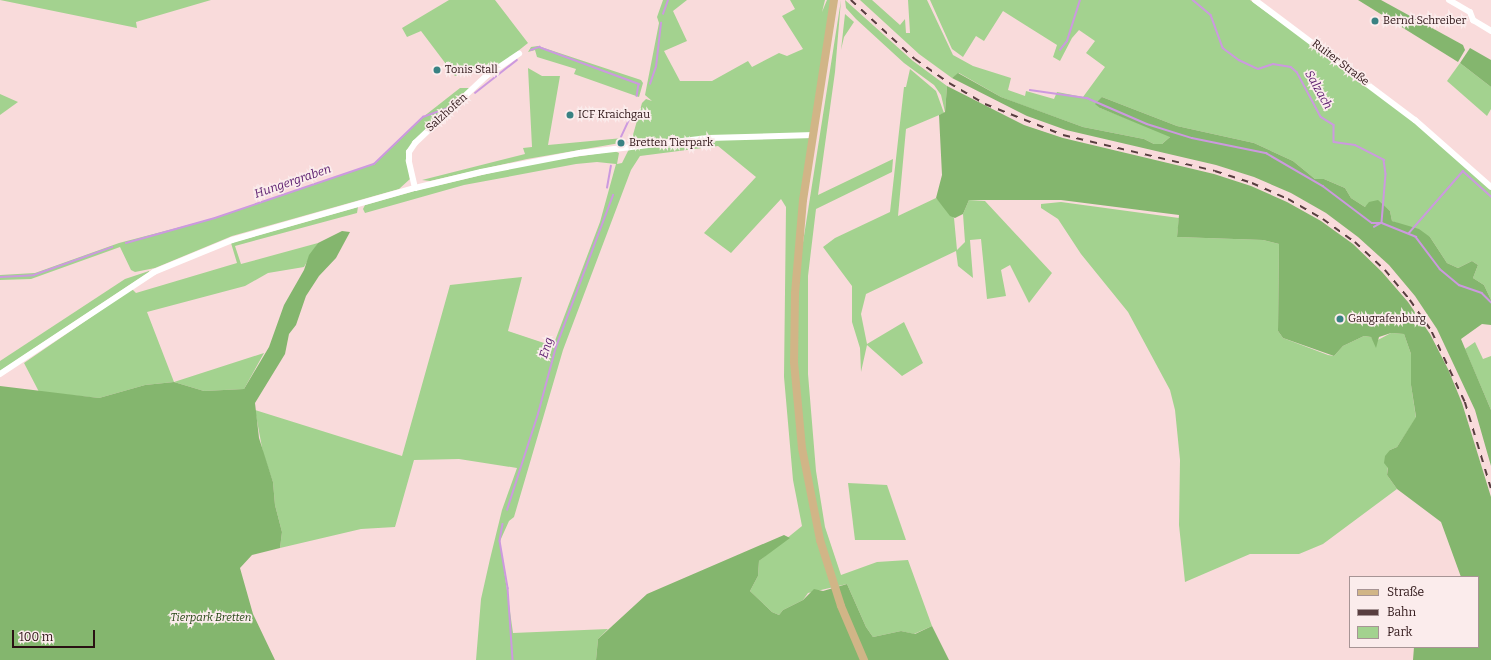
<!DOCTYPE html>
<meta charset="utf-8">
<style>
body{margin:0}
#map{position:relative;width:1491px;height:660px;overflow:hidden;background:#f9dbdb;font-family:Bitter,serif}
div>[style]{position:absolute}
[style*='--x']{left:calc(var(--x)*1px);top:calc(var(--y)*1px);width:calc(var(--w)*1px);rotate:calc(var(--a)*1deg)}
.green>*{inset:0;background:#a3d28f}
.forest>*{inset:0;background:#84b66e}
.stream>*{height:1.5px;margin:-0.75px;padding:0 0.75px;transform-origin:0.75px;border-radius:0.75px;background:#cc99df}
.minor>*{height:6px;margin:-3px;padding:0 3px;transform-origin:3px;border-radius:3px;background:#fff}
.major>*{height:8px;margin:-4px;padding:0 4px;transform-origin:4px;border-radius:4px;background:#d1b587}
.rail>*{height:1.5px;margin-top:-0.75px;transform-origin:0;background:repeating-linear-gradient(90deg,#593e40 0 7px,transparent 0 14px)}
.dots>*{width:11px;height:11px;translate:-50% -50%;box-sizing:border-box;border:2px solid #fbecec;border-radius:50%}
span{translate:-50% -50%;white-space:nowrap;text-align:center;line-height:1.15;-webkit-text-stroke:3.5px #fbecec;paint-order:stroke}
.poi-label{font-size:11px;color:#2a1113}
.left{translate:0 -50%;text-align:left}
.street-label{font-size:11px;color:#2a1113}
.park-label{font-size:11px;color:#254514;font-style:italic}
.water-label{font-size:12px;color:#591a6d;font-style:italic}
.legend{position:absolute;left:1349px;top:576px;width:130px;height:72px;box-sizing:border-box;background:#fbecec;border:1px solid #a79495;margin:0;padding:5px 7px;list-style:none;font-size:12px;color:#2a1113}
.legend li{display:flex;align-items:center;gap:8px;height:20px}
.legend b{width:20px;border:1px solid #a79495}
.scale{position:absolute;left:12px;top:630px;width:83px;height:18px;box-sizing:border-box;border:2px solid #2a1113;border-top:0;padding-left:5px;font-size:12px;line-height:14px;white-space:nowrap;color:#2a1113;-webkit-text-stroke:3px #fbecec;paint-order:stroke}
</style>
<div id="map">
<div class="green">
<i style="clip-path:polygon(0 0,211px 0,136px 22px,137px 28px)"></i>
<i style="clip-path:polygon(449px 0,495px 0,528px 43px,494px 70px,474px 71px,455px 76px,421px 31px,407px 37px,402px 28px)"></i>
<i style="clip-path:polygon(663px 0,687px 0,673px 11px,687px 41px,664px 51px,680px 81px,712px 81px,748px 61px,752px 67px,779px 53px,787px 56px,803px 49px,782px 16px,795px 9px,790px 0,825px 0,822px 12px,827px 0,834px 0,820px 80px,796px 287px,841px 0,835px 72px,818px 195px,893px 159px,892px 172px,816px 209px,808px 276px,808px 374px,816px 471px,825px 527px,841px 575px,877px 562px,908px 560px,932px 626px,914px 634px,901px 631px,873px 637px,866px 627px,847px 584px,808px 593px,803px 600px,783px 610px,779px 615px,772px 612px,750px 591px,758px 576px,759px 561px,802px 526px,793px 480px,784px 377px,786px 207px,781px 199px,731px 253px,704px 233px,756px 177px,718px 146px,640px 156px,631px 170px,563px 350px,514px 517px,509px 521px,500px 541px,513px 633px,608px 629px,598px 639px,596px 660px,476px 660px,481px 599px,490px 559px,502px 510px,517px 468px,459px 459px,414px 460px,395px 527px,361px 529px,280px 548px,282px 532px,275px 505px,273px 482px,263px 453px,255px 410px,402px 456px,450px 285px,522px 277px,508px 331px,553px 346px,600px 222px,616px 164px,597px 162px,576px 164px,464px 185px,365px 213px,363px 209px,365px 205px,418px 190px,534px 163px,615px 151px,619px 153px,617px 164px,622px 163px,629px 149px,642px 103px,646px 99px,652px 101px,645px 95px,659px 23px,657px 17px)"></i>
<i style="clip-path:polygon(845px 0,913px 61px,947px 86px,945px 112px,941px 95px,934px 85px,904px 63px,856px 19px,846px 8px)"></i>
<i style="clip-path:polygon(860px 0,872px 0,900px 25px,905px 19px,906px 33px,910px 33px,908px 0,927px 0,953px 55px,973px 66px,1011px 78px,1008px 90px,1025px 96px,1026px 91px,1054px 99px,1057px 92px,1083px 97px,1105px 67px,1086px 53px,1095px 41px,1079px 30px,1072px 38px,1060px 61px,1053px 57px,1057px 45px,1003px 11px,984px 41px,976px 36px,963px 57px,952px 49px,930px 0,1250px 0,1415px 120px,1491px 187px,1491px 300px,1484px 285px,1473px 278px,1478px 265px,1472px 261px,1458px 268px,1447px 263px,1430px 237px,1392px 221px,1390px 211px,1378px 201px,1365px 207px,1351px 198px,1345px 188px,1324px 179px,1315px 179px,1293px 161px,1254px 143px,1177px 126px,1102px 97px,1100px 108px,1171px 136px,1162px 144px,1154px 144px,1144px 139px,1083px 127px,1025px 106px,1001px 97px,959px 73px,952px 78px,919px 54px)"></i>
<i style="clip-path:polygon(845px 14px,854px 22px,844px 37px,841px 50px)"></i>
<i style="clip-path:polygon(538px 46px,641px 80px,643px 83px,639px 97px,574px 74px,576px 69px,537px 57px,535px 50px,528px 52px,531px 47px)"></i>
<i style="clip-path:polygon(1460px 63px,1491px 87px,1491px 109px,1487px 116px,1447px 81px)"></i>
<i style="clip-path:polygon(528px 68px,542px 76px,560px 76px,548px 145px,623px 138px,624px 140px,620px 143px,527px 159px,430px 181px,422px 180px,525px 154px,523px 148px,532px 147px)"></i>
<i style="clip-path:polygon(910px 69px,936px 91px,944px 113px,906px 129px,898px 216px,936px 198px,954px 218px,957px 250px,965px 242px,963px 214px,969px 200px,985px 201px,1052px 273px,1029px 303px,1010px 265px,1001px 270px,1006px 296px,987px 299px,981px 239px,970px 240px,973px 278px,958px 266px,956px 251px,866px 294px,861px 314px,867px 344px,904px 322px,923px 363px,902px 376px,867px 345px,861px 372px,860px 348px,852px 322px,852px 286px,823px 247px,835px 238px,890px 212px,904px 87px,906px 87px)"></i>
<i style="clip-path:polygon(460px 88px,470px 88px,406px 151px,410px 179px,399px 189px,232px 236px,155px 268px,135px 272px,131px 270px,120px 247px,31px 279px,0 280px,0 275px,35px 273px,119px 243px,215px 218px,374px 164px,423px 117px)"></i>
<i style="clip-path:polygon(0 94px,18px 102px,0 115px)"></i>
<i style="clip-path:polygon(1061px 202px,1179px 218px,1177px 237px,1263px 240px,1279px 244px,1278px 331px,1283px 338px,1328px 355px,1334px 356px,1343px 346px,1364px 336px,1371px 337px,1374px 342px,1391px 333px,1404px 334px,1411px 354px,1411px 385px,1416px 418px,1397px 447px,1390px 450px,1387px 475px,1397px 489px,1323px 544px,1299px 554px,1250px 554px,1185px 582px,1179px 525px,1180px 460px,1175px 410px,1170px 390px,1128px 312px,1081px 254px,1058px 219px,1041px 208px,1041px 204px)"></i>
<i style="clip-path:polygon(358px 207px,357px 213px,235px 246px,241px 264px,318px 243px,304px 267px,268px 273px,245px 286px,147px 312px,174px 382px,264px 353px,244px 389px,204px 391px,174px 382px,145px 385px,99px 398px,39px 392px,37px 388px,24px 363px,132px 289px,136px 293px,237px 263px,231px 243px)"></i>
<i style="clip-path:polygon(149px 271px,149px 272px,0 371px,0 361px,125px 279px)"></i>
<i style="clip-path:polygon(1475px 342px,1483px 359px,1491px 356px,1491px 410px,1465px 349px)"></i>
<i style="clip-path:polygon(848px 483px,887px 485px,906px 540px,855px 540px)"></i>
</div>
<div class="forest">
<i style="clip-path:polygon(1358px 0,1381px 0,1463px 45px,1465px 50px,1458px 62px)"></i>
<i style="clip-path:polygon(1470px 48px,1491px 60px,1491px 87px,1460px 63px)"></i>
<i style="clip-path:polygon(958px 73px,1001px 97px,1083px 127px,1144px 139px,1154px 144px,1162px 144px,1170px 137px,1100px 108px,1095px 104px,1102px 97px,1177px 126px,1254px 143px,1293px 161px,1315px 179px,1324px 179px,1345px 188px,1351px 198px,1365px 207px,1369px 202px,1378px 200px,1390px 211px,1392px 221px,1419px 229px,1430px 237px,1447px 263px,1458px 268px,1472px 261px,1478px 265px,1473px 278px,1484px 285px,1491px 300px,1491px 325px,1482px 324px,1461px 339px,1491px 410px,1491px 466px,1475px 410px,1437px 329px,1415px 296px,1389px 265px,1358px 237px,1326px 213px,1291px 193px,1254px 177px,1216px 165px,1066px 130px,1027px 116px,952px 78px)"></i>
<i style="clip-path:polygon(947px 86px,1024px 125px,1063px 138px,1214px 174px,1251px 186px,1287px 202px,1321px 221px,1353px 244px,1382px 272px,1408px 302px,1430px 334px,1448px 369px,1462px 403px,1491px 497px,1491px 660px,1413px 660px,1414px 647px,1478px 647px,1478px 577px,1461px 577px,1441px 522px,1397px 489px,1387px 475px,1388px 468px,1384px 463px,1385px 456px,1390px 450px,1397px 447px,1416px 417px,1411px 385px,1411px 354px,1404px 334px,1391px 333px,1379px 337px,1376px 348px,1371px 337px,1364px 336px,1343px 346px,1334px 356px,1283px 338px,1278px 331px,1279px 244px,1263px 240px,1177px 237px,1179px 215px,1061px 200px,969px 200px,963px 214px,955px 218px,950px 216px,936px 198px,942px 175px,939px 115px,945px 112px)"></i>
<i style="clip-path:polygon(342px 231px,350px 232px,336px 258px,319px 276px,306px 296px,296px 325px,289px 334px,285px 354px,255px 403px,259px 438px,273px 482px,275px 505px,282px 532px,280px 548px,252px 555px,240px 568px,253px 614px,275px 660px,0 660px,0 386px,99px 398px,145px 385px,174px 382px,204px 391px,244px 389px,269px 347px,284px 305px,304px 270px,309px 255px,318px 243px)"></i>
<i style="clip-path:polygon(784px 535px,790px 538px,759px 561px,758px 576px,750px 591px,772px 612px,779px 615px,783px 610px,803px 600px,814px 589px,823px 591px,847px 584px,866px 627px,873px 637px,901px 631px,915px 634px,932px 626px,949px 660px,596px 660px,598px 639px,647px 594px)"></i>
</div>
<div class="stream">
<i style="--x:1193;--y:0;--w:23;--a:40"></i>
<i style="--x:1211;--y:15;--w:35;--a:70"></i>
<i style="--x:1223;--y:48;--w:20;--a:37"></i>
<i style="--x:1239;--y:60;--w:21;--a:25"></i>
<i style="--x:1258;--y:69;--w:16;--a:-18"></i>
<i style="--x:1273;--y:64;--w:18;--a:9"></i>
<i style="--x:1291;--y:67;--w:8;--a:40"></i>
<i style="--x:1297;--y:72;--w:51;--a:61.9"></i>
<i style="--x:1321;--y:117;--w:15;--a:32"></i>
<i style="--x:1334;--y:125;--w:17;--a:90"></i>
<i style="--x:1334;--y:142;--w:21;--a:8"></i>
<i style="--x:1355;--y:145;--w:33;--a:27"></i>
<i style="--x:1384;--y:160;--w:14;--a:82"></i>
<i style="--x:1386;--y:174;--w:49;--a:94.7"></i>
<i style="--x:1382;--y:223;--w:37;--a:22"></i>
<i style="--x:1416;--y:237;--w:40;--a:53"></i>
<i style="--x:1440;--y:269;--w:25;--a:40"></i>
<i style="--x:1459;--y:285;--w:24;--a:19"></i>
<i style="--x:1482;--y:293;--w:13;--a:45"></i>
<i style="--x:663;--y:14;--w:15;--a:-70"></i>
<i style="--x:531;--y:50;--w:9;--a:-21"></i>
<i style="--x:539;--y:47;--w:107;--a:20.3"></i>
<i style="--x:639;--y:84;--w:12;--a:99"></i>
<i style="--x:1060;--y:50;--w:11;--a:-52"></i>
<i style="--x:1067;--y:41;--w:43;--a:-72.4"></i>
<i style="--x:650;--y:84;--w:18;--a:-71"></i>
<i style="--x:656;--y:67;--w:44;--a:-83.5"></i>
<i style="--x:1030;--y:90;--w:58;--a:8"></i>
<i style="--x:1087;--y:98;--w:65;--a:23.4"></i>
<i style="--x:1147;--y:124;--w:47;--a:17.3"></i>
<i style="--x:1192;--y:138;--w:76;--a:11.5"></i>
<i style="--x:1266;--y:153;--w:66;--a:30.1"></i>
<i style="--x:1323;--y:186;--w:61;--a:37.1"></i>
<i style="--x:1372;--y:223;--w:10;--a:0"></i>
<i style="--x:475;--y:93;--w:53;--a:-38.2"></i>
<i style="--x:621;--y:137;--w:26;--a:-65"></i>
<i style="--x:607;--y:188;--w:22;--a:-80"></i>
<i style="--x:1374;--y:227;--w:8;--a:-30"></i>
<i style="--x:1409;--y:233;--w:82;--a:-48.9"></i>
<i style="--x:1463;--y:171;--w:38;--a:42"></i>
<i style="--x:126;--y:243;--w:92;--a:-15.7"></i>
<i style="--x:215;--y:218;--w:168;--a:-18.8"></i>
<i style="--x:374;--y:164;--w:68;--a:-43.8"></i>
<i style="--x:423;--y:117;--w:27;--a:-20"></i>
<i style="--x:0;--y:277;--w:34;--a:-3"></i>
<i style="--x:34;--y:275;--w:83;--a:-19.7"></i>
<i style="--x:507;--y:510;--w:101;--a:-72.1"></i>
<i style="--x:538;--y:414;--w:69;--a:-75"></i>
<i style="--x:556;--y:347;--w:162;--a:-69.4"></i>
<i style="--x:503;--y:524;--w:17;--a:100"></i>
<i style="--x:500;--y:541;--w:48;--a:80.3"></i>
<i style="--x:508;--y:588;--w:72;--a:86"></i>
</div>
<div class="minor">
<i style="--x:1255;--y:0;--w:200;--a:36.9"></i>
<i style="--x:1415;--y:120;--w:101;--a:41.4"></i>
<i style="--x:1449;--y:0;--w:24;--a:30"></i>
<i style="--x:1470;--y:12;--w:9;--a:69"></i>
<i style="--x:1473;--y:20;--w:21;--a:31"></i>
<i style="--x:415;--y:188;--w:28;--a:-103"></i>
<i style="--x:409;--y:161;--w:9;--a:-90"></i>
<i style="--x:409;--y:152;--w:11;--a:-56"></i>
<i style="--x:415;--y:143;--w:98;--a:-43.3"></i>
<i style="--x:486;--y:76;--w:40;--a:-34"></i>
<i style="--x:0;--y:374;--w:185;--a:-33.5"></i>
<i style="--x:154;--y:272;--w:84;--a:-22.3"></i>
<i style="--x:232;--y:240;--w:190;--a:-15.9"></i>
<i style="--x:415;--y:188;--w:68;--a:-13.6"></i>
<i style="--x:481;--y:172;--w:101;--a:-10.9"></i>
<i style="--x:580;--y:153;--w:129;--a:-6.7"></i>
<i style="--x:708;--y:138;--w:106;--a:-1.6"></i>
</div>
<div class="major">
<i style="--x:834;--y:0;--w:202;--a:98.8"></i>
<i style="--x:803;--y:200;--w:94;--a:94.9"></i>
<i style="--x:795;--y:294;--w:68;--a:90.8"></i>
<i style="--x:794;--y:362;--w:86;--a:84.7"></i>
<i style="--x:802;--y:448;--w:94;--a:78.9"></i>
<i style="--x:820;--y:540;--w:69;--a:72.3"></i>
<i style="--x:841;--y:606;--w:59;--a:66.9"></i>
</div>
<div class="rail">
<i style="--x:851;--y:0;--w:87;--a:42.7"></i>
<i style="--x:915;--y:59;--w:42;--a:35.2"></i>
<i style="--x:949;--y:83;--w:42;--a:30.3"></i>
<i style="--x:985;--y:104;--w:84;--a:21.7"></i>
<i style="--x:1063;--y:135;--w:156;--a:13.3"></i>
<i style="--x:1215;--y:171;--w:39;--a:18"></i>
<i style="--x:1252;--y:183;--w:39;--a:24"></i>
<i style="--x:1288;--y:199;--w:40;--a:29.7"></i>
<i style="--x:1323;--y:219;--w:39;--a:36"></i>
<i style="--x:1355;--y:242;--w:41;--a:43"></i>
<i style="--x:1385;--y:270;--w:39;--a:50"></i>
<i style="--x:1410;--y:300;--w:39;--a:55"></i>
<i style="--x:1432;--y:332;--w:77;--a:64.8"></i>
<i style="--x:1465;--y:402;--w:90;--a:73.2"></i>
</div>
<div class="dots">
<i style="left:1375px;top:21px;background:#398283"></i>
<i style="left:437px;top:70px;background:#398283"></i>
<i style="left:570px;top:115px;background:#398283"></i>
<i style="left:621px;top:143px;background:#398283"></i>
<i style="left:1340px;top:319px;background:#398283"></i>
</div>
<div class="poi-label">
<span class="left" style="left:1383px;top:21px">Bernd Schreiber</span>
<span class="left" style="left:445px;top:70px">Tonis Stall</span>
<span class="left" style="left:578px;top:115px">ICF Kraichgau</span>
<span class="left" style="left:629px;top:143px">Bretten Tierpark</span>
<span class="left" style="left:1348px;top:319px">Gaugrafenburg</span>
</div>
<div class="street-label">
<span style="left:1340px;top:63px;rotate:37deg">Ruiter Straße</span>
<span style="left:447px;top:113px;rotate:-42deg">Salzhofen</span>
</div>
<div class="park-label">
<span style="left:211px;top:618px">Tierpark Bretten</span>
</div>
<div class="water-label">
<span style="left:1318px;top:90px;rotate:60deg">Salzach</span>
<span style="left:293px;top:182px;rotate:-19deg">Hungergraben</span>
<span style="left:547px;top:348px;rotate:-73deg">Eng</span>
</div>
<ul class="legend">
<li><b style="height:5px;background:#d1b587"></b>Straße</li>
<li><b style="height:5px;background:#593e40"></b>Bahn</li>
<li><b style="height:11px;background:#a3d28f"></b>Park</li>
</ul>
<div class="scale">100 m</div>
</div>
